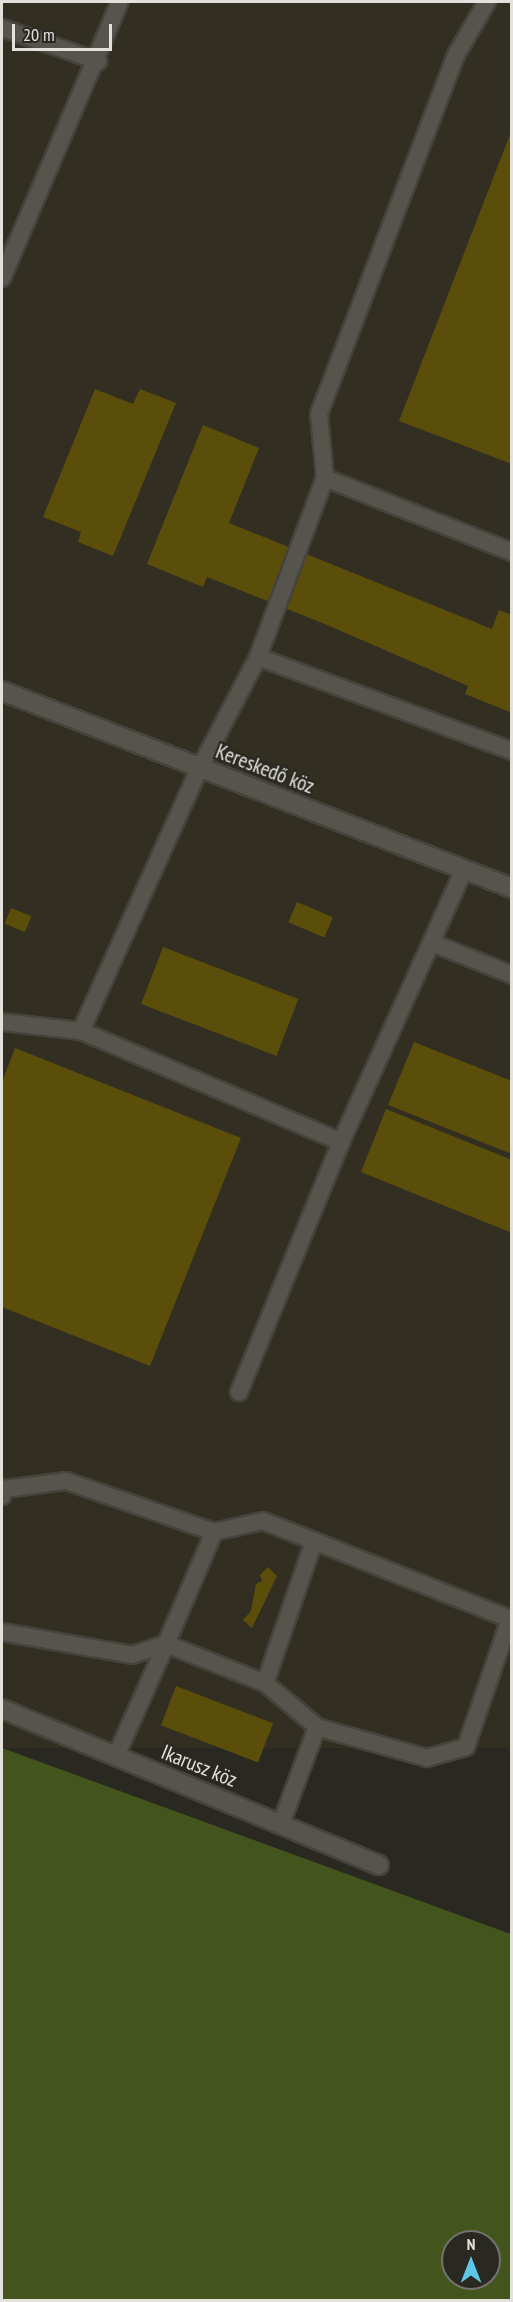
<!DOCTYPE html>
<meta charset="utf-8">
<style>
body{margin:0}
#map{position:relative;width:513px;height:2302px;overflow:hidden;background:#292821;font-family:"PT Sans Narrow",sans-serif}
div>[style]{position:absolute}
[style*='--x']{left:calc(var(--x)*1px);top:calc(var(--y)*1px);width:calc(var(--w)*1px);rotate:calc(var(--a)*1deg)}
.built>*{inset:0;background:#322f22;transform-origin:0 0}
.forest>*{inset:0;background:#43551c}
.building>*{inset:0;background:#5b4e0a;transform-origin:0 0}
.roads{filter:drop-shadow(2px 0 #44433c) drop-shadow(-2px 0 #44433c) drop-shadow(0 2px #44433c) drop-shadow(0 -2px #44433c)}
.lane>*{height:16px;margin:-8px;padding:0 8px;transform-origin:8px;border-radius:8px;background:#56554d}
.street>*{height:18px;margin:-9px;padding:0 9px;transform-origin:9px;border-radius:9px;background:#56554d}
span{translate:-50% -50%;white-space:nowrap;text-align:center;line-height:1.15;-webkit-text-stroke:4.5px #292821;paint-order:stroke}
.street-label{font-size:21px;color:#e2e1dc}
.frame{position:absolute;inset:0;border:3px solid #e2e1dc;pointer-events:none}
.north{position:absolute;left:441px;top:2230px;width:60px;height:60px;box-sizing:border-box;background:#292821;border:2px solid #73726c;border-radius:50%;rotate:0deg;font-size:16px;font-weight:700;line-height:24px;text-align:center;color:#e2e1dc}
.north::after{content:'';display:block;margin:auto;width:21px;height:27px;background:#5cc7e7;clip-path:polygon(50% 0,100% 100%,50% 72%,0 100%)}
.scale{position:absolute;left:12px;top:24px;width:100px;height:27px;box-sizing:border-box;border:3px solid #e2e1dc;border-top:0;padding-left:8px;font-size:18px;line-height:21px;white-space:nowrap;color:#e2e1dc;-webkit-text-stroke:4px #292821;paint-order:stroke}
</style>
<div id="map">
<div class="built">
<i style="left:2px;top:2px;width:509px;height:1746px"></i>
</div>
<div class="forest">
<i style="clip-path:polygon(evenodd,2px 1748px,511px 1934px,511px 2300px,2px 2300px,2px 1748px,453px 2242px,489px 2242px,489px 2278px,453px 2278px,453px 2242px)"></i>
</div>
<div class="building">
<i style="clip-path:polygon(511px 132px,512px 132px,512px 464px,399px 421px)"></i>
<i style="clip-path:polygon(95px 389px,133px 404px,140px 389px,176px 403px,113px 556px,78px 542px,81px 532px,43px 517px)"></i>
<i style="clip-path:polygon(203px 425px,259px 448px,229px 523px,492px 629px,499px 610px,512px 615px,512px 713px,465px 694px,468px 686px,327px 625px,207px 577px,203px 587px,147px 564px)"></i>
<i style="left:297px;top:902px;width:39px;height:22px;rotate:23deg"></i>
<i style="left:11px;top:908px;width:22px;height:17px;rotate:22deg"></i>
<i style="left:163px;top:947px;width:145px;height:61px;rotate:21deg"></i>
<i style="clip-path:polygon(414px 1042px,512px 1081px,512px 1154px,388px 1105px)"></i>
<i style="clip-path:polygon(15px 1048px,241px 1138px,150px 1366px,2px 1307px,2px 1082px)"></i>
<i style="clip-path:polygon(386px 1109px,512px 1160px,512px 1233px,361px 1172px)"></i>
<i style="clip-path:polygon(268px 1567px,277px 1576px,252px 1628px,243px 1620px,251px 1611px,256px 1584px,262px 1581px,260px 1575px)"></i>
<i style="left:176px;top:1686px;width:104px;height:42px;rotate:21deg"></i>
</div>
<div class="roads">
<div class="lane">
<i style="--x:487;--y:2;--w:61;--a:120.3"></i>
<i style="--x:456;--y:55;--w:384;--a:110.9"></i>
<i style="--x:319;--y:414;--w:64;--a:84.6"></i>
<i style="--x:325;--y:478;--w:201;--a:21.6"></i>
<i style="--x:2;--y:28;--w:102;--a:19"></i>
<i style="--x:2;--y:278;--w:300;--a:-66.9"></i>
<i style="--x:258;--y:657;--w:191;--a:-69.5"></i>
<i style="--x:435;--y:944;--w:83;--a:21.9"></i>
<i style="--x:2;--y:1022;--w:80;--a:6.5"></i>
<i style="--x:81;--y:1031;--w:289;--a:-65.7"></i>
<i style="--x:200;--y:768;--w:125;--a:-62.4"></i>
<i style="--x:258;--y:657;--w:271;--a:20.3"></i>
<i style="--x:81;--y:1031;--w:283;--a:23.1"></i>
<i style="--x:239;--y:1392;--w:270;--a:-67.8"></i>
<i style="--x:341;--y:1142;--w:299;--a:-65.7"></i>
<i style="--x:2;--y:1496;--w:8;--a:-67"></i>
<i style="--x:5;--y:1489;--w:62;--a:-7.5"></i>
<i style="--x:66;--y:1481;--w:157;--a:19"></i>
<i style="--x:314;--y:1541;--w:211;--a:21.7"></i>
<i style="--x:510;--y:1619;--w:135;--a:109"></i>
<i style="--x:466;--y:1747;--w:41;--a:164.2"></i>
<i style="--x:427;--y:1758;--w:114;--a:-164.3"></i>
<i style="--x:2;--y:1632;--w:132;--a:10"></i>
<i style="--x:132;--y:1655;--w:36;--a:-18"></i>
<i style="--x:166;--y:1644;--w:122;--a:-66.8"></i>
<i style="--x:214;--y:1532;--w:50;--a:-12.7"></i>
<i style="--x:263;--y:1521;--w:55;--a:21.4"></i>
<i style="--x:314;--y:1541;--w:150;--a:109"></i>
<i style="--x:265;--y:1683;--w:68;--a:40.2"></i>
<i style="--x:317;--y:1727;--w:103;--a:110.4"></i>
<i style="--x:116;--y:1756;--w:123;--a:-65.9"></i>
<i style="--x:166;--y:1644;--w:106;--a:21.5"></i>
</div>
<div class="street">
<i style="--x:2;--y:691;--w:547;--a:21.12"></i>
<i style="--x:2;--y:1709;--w:408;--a:22.5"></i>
</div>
</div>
<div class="street-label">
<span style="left:265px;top:769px;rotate:21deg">Kereskedő köz</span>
<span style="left:199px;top:1766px;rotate:22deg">Ikarusz köz</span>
</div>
<div class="frame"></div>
<div class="north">N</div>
<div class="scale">20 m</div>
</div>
